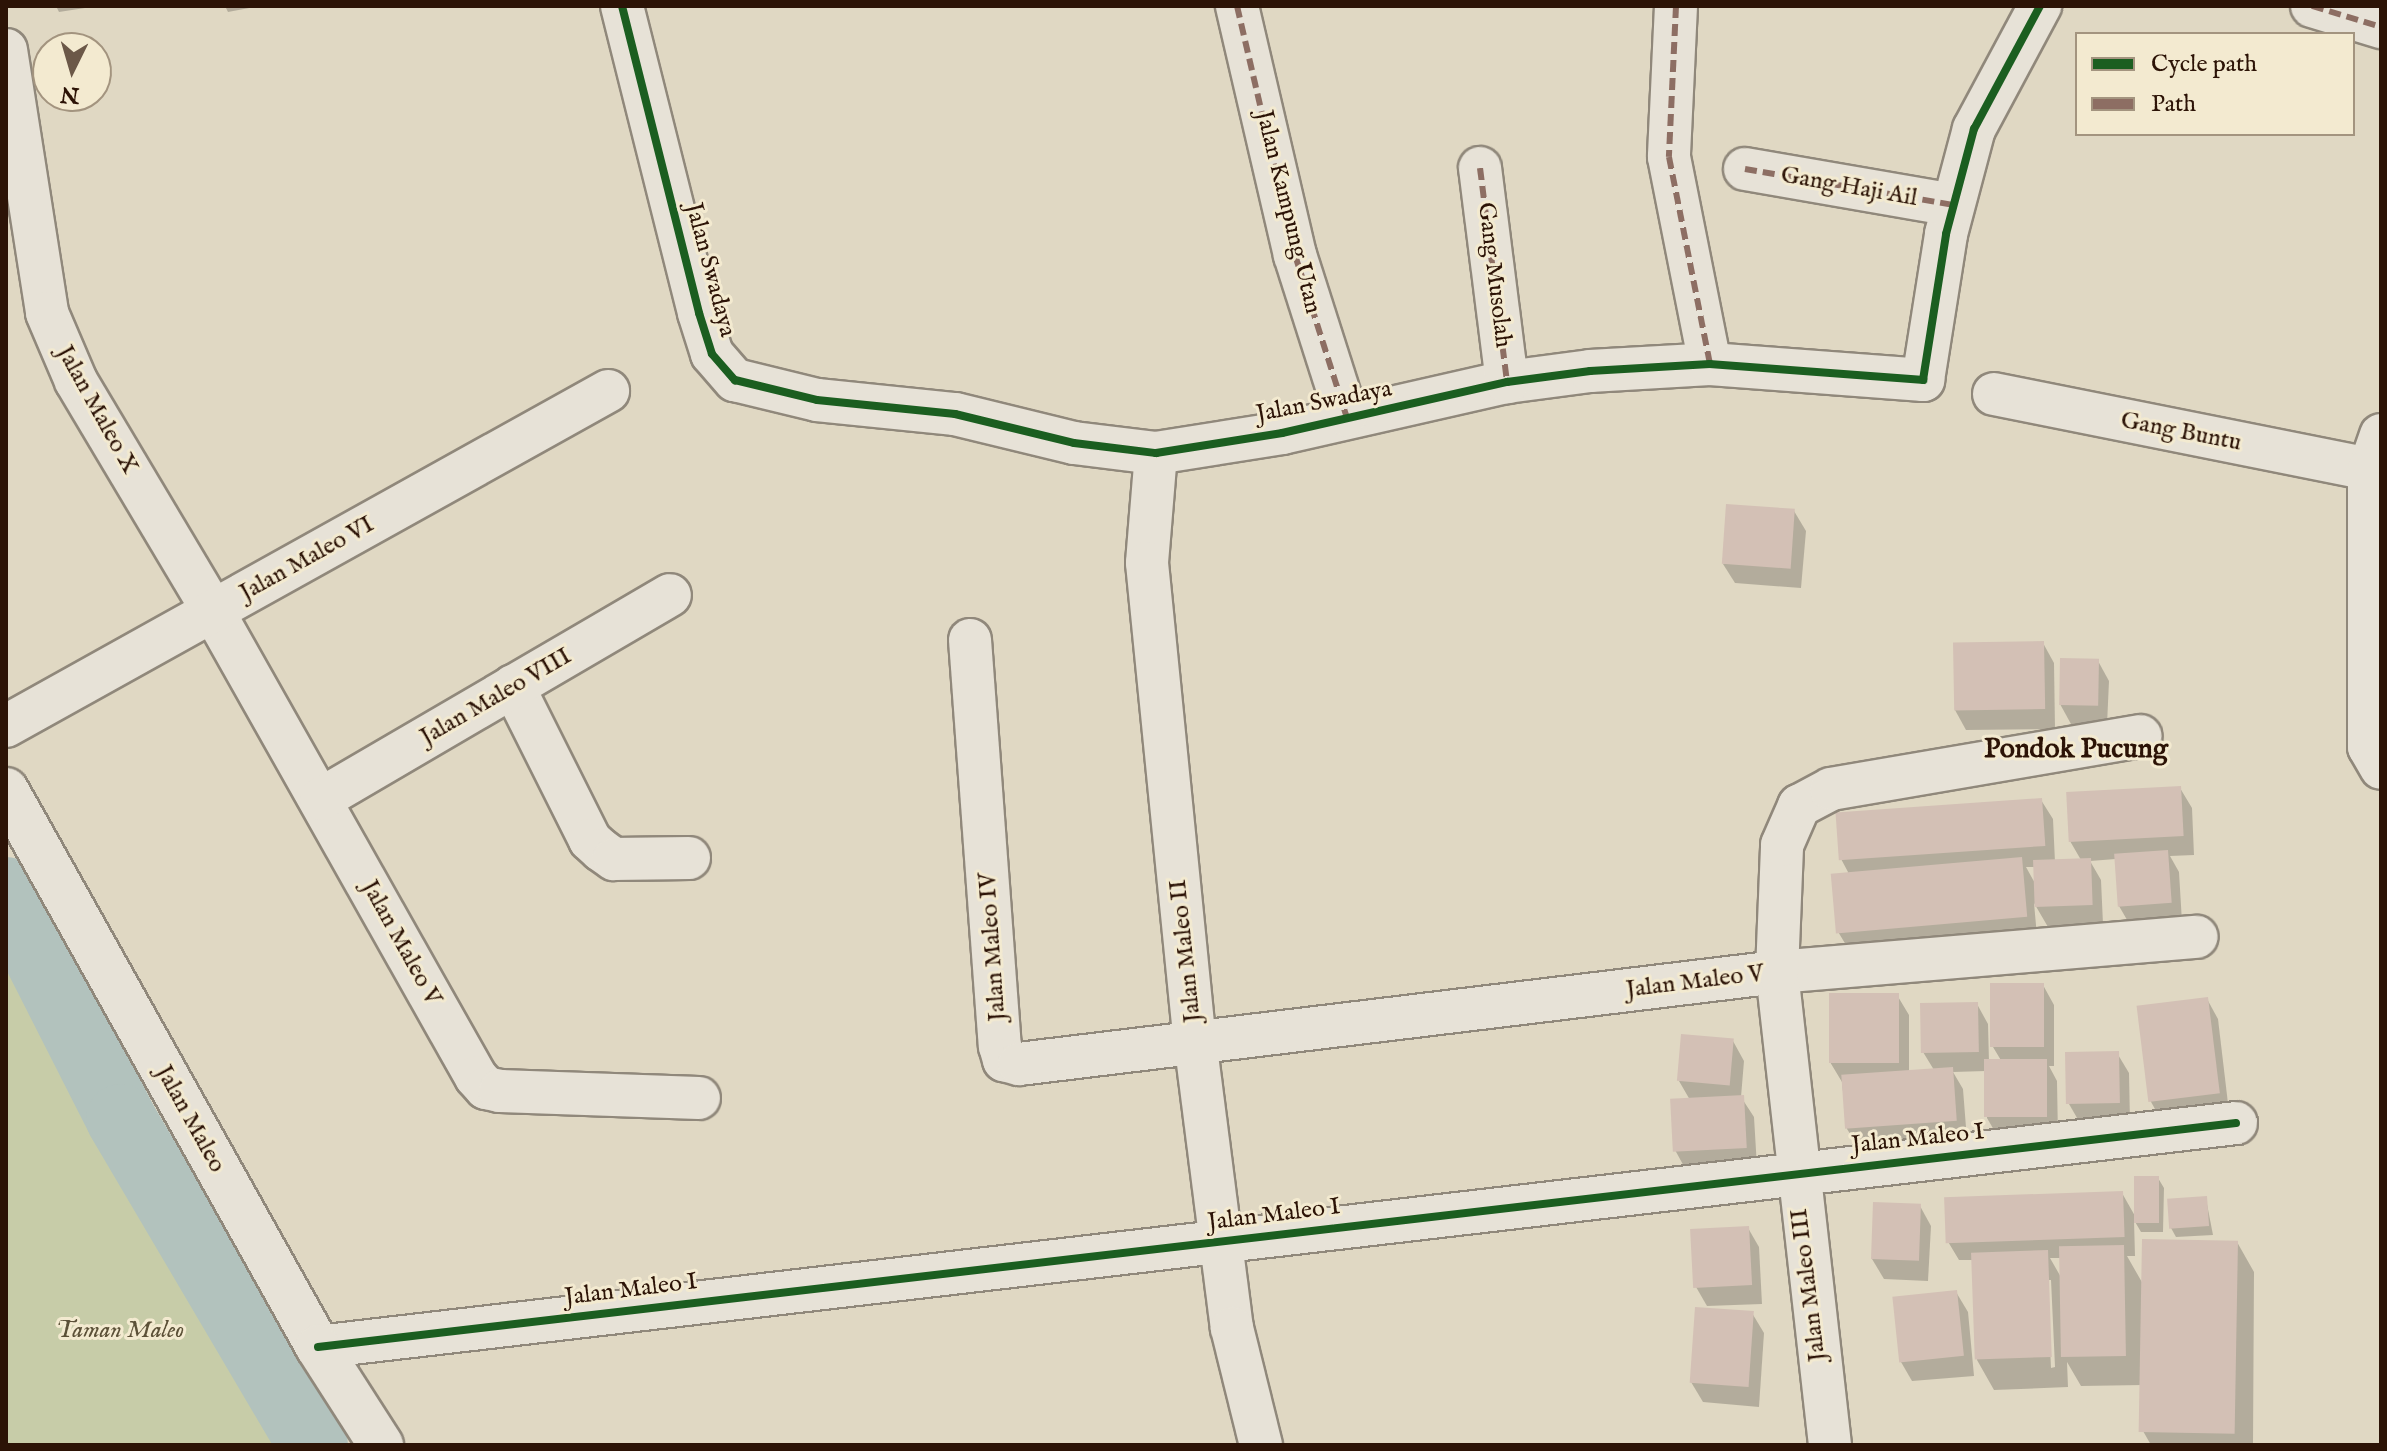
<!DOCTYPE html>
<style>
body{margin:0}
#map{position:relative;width:2387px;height:1451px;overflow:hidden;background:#e0d8c3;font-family:"IM FELL English",serif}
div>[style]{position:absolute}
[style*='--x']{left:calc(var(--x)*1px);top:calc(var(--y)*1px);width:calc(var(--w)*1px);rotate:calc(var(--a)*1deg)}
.green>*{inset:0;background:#c7cca8}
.shadow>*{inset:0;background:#0003}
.river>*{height:70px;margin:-35px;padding:0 35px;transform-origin:35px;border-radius:35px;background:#b2c2bd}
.building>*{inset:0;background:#d3c0b5;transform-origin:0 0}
.roads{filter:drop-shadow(2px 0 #90887b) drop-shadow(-2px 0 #90887b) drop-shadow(0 2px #90887b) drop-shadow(0 -2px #90887b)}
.minor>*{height:42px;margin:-21px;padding:0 21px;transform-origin:21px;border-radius:21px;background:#e7e2d7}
.tertiary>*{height:44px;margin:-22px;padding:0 22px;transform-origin:22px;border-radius:22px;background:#e7e2d7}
.quiet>*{height:6px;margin-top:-3px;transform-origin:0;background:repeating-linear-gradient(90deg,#8d6e63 0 12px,transparent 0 18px)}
.cycleway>*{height:8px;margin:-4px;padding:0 4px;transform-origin:4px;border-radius:4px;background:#1b5e20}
span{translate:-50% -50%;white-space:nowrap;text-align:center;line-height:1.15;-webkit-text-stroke:6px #f3ead0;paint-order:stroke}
.street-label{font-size:24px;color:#2c1306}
.park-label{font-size:24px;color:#5b5037;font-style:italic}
.quarter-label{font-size:28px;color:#2c1306;font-weight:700}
.frame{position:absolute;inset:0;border:8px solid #2c1306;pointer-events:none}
.legend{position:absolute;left:2075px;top:32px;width:280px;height:104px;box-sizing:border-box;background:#f3ead0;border:2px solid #a3947f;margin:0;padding:10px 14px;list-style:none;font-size:24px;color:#2c1306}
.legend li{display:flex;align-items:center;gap:16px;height:40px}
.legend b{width:40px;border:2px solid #a3947f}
.north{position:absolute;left:32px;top:32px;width:80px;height:80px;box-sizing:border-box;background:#f3ead0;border:2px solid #a3947f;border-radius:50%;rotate:185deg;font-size:22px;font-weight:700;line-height:32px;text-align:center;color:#2c1306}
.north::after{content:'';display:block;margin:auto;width:28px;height:36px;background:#6b5848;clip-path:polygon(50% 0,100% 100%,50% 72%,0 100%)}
</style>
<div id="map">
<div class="green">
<i style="clip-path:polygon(6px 888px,315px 1445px,6px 1445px)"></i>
</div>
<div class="shadow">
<i style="clip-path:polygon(56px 6px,98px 6px,59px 12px)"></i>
<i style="clip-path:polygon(225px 6px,260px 6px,228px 12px)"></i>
<i style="clip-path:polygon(1794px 511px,1806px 531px,1801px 588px,1735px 583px,1723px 564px)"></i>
<i style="clip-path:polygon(2043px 643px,2054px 663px,2055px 729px,1966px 730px,1955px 710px)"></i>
<i style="clip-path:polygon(2098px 661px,2109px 681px,2107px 725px,2071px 724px,2060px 704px)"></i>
<i style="clip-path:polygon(evenodd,2180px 788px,2192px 808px,2194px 855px,2170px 856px,2179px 872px,2182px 922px,2130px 925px,2119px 906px,2116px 859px,2090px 861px,2101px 880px,2103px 924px,2048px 927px,2034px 903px,2037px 936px,1849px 950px,1837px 930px,1848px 872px,1840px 857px,2041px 800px,2053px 819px,2055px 862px,2081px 860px,2070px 841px,2180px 788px,2026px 867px,2035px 867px,2036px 885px,2026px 867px)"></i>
<i style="clip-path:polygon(2043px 985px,2054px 1005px,2054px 1066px,2049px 1066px,2057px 1081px,2058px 1137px,1998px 1137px,1987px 1118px,1986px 1071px,1953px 1072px,1963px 1089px,1967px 1140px,1859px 1148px,1847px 1129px,1842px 1082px,1830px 1062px,1897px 995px,1909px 1015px,1909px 1072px,1934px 1070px,1923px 1052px,1977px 1004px,1988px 1024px,1989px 1062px,2002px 1062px,1993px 1047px)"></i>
<i style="clip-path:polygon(2207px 999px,2218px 1019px,2229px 1112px,2161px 1120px,2150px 1100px)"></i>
<i style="clip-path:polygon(1733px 1041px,1744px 1061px,1741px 1097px,1754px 1117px,1757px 1167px,1686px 1170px,1675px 1150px,1690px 1100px,1679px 1081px)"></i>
<i style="clip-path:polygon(2117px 1053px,2129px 1073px,2130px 1122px,2080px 1123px,2069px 1104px)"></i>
<i style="clip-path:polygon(evenodd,2158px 1178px,2164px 1188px,2163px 1232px,2141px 1232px,2134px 1220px,2135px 1256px,2127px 1256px,2143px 1284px,2237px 1242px,2254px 1272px,2253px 1445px,2151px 1445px,2143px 1431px,2143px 1385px,2081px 1386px,2067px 1362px,2068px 1387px,1994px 1390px,1977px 1360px,1973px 1260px,1959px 1260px,1947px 1240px,2122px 1193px,2135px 1216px,2158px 1178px,2050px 1258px,2062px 1258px,2062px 1279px,2050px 1258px,2158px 1178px,2047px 1280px,2051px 1280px,2055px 1367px,2051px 1368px,2047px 1280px)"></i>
<i style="clip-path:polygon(2206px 1199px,2213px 1235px,2176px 1237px,2171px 1228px)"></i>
<i style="clip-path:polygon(1920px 1206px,1931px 1226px,1928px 1281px,1884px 1279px,1872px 1259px)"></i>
<i style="clip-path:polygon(1748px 1228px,1759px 1247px,1762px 1304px,1707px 1306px,1696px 1287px)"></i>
<i style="clip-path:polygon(1956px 1292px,1968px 1312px,1974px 1376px,1912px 1381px,1901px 1362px)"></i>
<i style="clip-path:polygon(1752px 1313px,1764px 1333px,1759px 1407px,1703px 1402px,1691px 1382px)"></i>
</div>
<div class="river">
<i style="--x:6;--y:892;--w:254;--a:63.1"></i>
<i style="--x:121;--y:1119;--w:378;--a:59.5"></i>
</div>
<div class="building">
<i style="left:1726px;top:504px;width:69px;height:60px;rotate:4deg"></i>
<i style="left:2044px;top:641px;width:68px;height:91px;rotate:89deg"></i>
<i style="left:2060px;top:658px;width:39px;height:47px;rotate:1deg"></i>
<i style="left:2181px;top:786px;width:50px;height:115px;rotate:87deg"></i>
<i style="left:2042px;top:798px;width:48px;height:207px;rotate:86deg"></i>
<i style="left:2168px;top:850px;width:53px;height:54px;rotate:86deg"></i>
<i style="left:2022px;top:857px;width:60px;height:192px;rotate:85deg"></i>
<i style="left:2091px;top:858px;width:47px;height:58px;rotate:88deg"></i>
<i style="left:2044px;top:983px;width:64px;height:54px;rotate:90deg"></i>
<i style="left:1829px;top:993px;width:70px;height:70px"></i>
<i style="left:2208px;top:997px;width:97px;height:72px;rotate:83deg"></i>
<i style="left:1978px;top:1002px;width:50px;height:58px;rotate:89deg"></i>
<i style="left:1681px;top:1034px;width:53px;height:47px;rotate:5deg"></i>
<i style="left:2119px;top:1051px;width:52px;height:54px;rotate:89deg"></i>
<i style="left:2047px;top:1059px;width:58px;height:63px;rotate:90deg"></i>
<i style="left:1953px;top:1067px;width:54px;height:112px;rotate:86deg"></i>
<i style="left:1744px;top:1095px;width:53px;height:74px;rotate:87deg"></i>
<i style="left:2134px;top:1176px;width:25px;height:47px"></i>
<i style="left:2123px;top:1191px;width:46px;height:179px;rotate:88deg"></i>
<i style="left:2207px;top:1196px;width:30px;height:40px;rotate:86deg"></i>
<i style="left:1873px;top:1202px;width:48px;height:57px;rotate:2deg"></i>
<i style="left:1749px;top:1226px;width:59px;height:59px;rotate:87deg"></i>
<i style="left:2142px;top:1239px;width:96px;height:193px;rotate:1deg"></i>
<i style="left:2124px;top:1245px;width:111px;height:65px;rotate:89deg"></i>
<i style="left:2048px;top:1250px;width:107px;height:77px;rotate:88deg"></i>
<i style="left:1957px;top:1290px;width:66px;height:65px;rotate:84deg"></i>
<i style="left:1695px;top:1307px;width:59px;height:76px;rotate:4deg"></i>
</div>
<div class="roads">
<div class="minor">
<i style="--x:622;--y:6;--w:317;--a:75.9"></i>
<i style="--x:699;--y:313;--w:43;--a:72.4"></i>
<i style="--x:712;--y:354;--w:35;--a:49"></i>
<i style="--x:735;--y:380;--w:84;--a:13.7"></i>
<i style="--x:817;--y:400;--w:139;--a:5.8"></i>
<i style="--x:955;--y:414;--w:122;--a:13.7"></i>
<i style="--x:1074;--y:443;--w:83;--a:7"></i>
<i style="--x:1156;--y:453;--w:128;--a:-9"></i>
<i style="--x:1282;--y:433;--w:231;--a:-12.8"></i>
<i style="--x:1507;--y:382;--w:84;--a:-7.5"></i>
<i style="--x:1590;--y:371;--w:120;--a:-3.3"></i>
<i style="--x:1710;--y:364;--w:214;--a:4.3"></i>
<i style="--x:1923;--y:380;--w:148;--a:-81"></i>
<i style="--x:1946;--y:234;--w:109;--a:-75.1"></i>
<i style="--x:1974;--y:129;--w:140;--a:-61.8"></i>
<i style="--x:1237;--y:6;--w:256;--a:76.9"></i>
<i style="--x:1295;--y:255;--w:168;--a:72.3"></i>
<i style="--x:1676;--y:6;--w:151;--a:92.7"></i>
<i style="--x:1669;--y:157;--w:211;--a:78.8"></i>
<i style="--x:2312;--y:6;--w:72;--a:16.9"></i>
<i style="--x:6;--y:50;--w:266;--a:81.1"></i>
<i style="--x:47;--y:313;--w:74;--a:66.9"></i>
<i style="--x:76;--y:381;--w:268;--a:59.2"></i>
<i style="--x:213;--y:611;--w:535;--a:60.56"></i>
<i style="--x:476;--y:1077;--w:15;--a:48"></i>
<i style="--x:486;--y:1088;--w:14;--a:12"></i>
<i style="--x:500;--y:1091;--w:199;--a:2"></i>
<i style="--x:1480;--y:168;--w:216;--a:82.8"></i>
<i style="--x:1745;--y:169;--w:211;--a:9.8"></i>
<i style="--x:1994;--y:394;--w:382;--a:11.3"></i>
<i style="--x:2381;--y:435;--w:36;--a:109"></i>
<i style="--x:2369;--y:469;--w:278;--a:90"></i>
<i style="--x:2369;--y:747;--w:24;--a:60"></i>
<i style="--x:1156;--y:453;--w:110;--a:94.7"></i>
<i style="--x:1147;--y:563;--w:479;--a:84.3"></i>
<i style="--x:1195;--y:1040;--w:290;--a:82.7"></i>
<i style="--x:1232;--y:1328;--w:121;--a:76.1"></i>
<i style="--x:970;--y:640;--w:407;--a:85.8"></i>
<i style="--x:1000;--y:1046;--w:15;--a:74"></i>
<i style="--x:1004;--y:1060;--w:16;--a:15"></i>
<i style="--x:1019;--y:1064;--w:764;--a:-6.92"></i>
<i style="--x:1777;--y:972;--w:421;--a:-4.8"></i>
<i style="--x:513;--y:686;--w:172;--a:63.4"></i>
<i style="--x:590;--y:840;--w:15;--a:42"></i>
<i style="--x:601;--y:850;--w:16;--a:35"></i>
<i style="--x:614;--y:859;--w:75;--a:-0.8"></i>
<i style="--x:6;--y:726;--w:689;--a:-29.09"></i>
<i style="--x:321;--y:799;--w:404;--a:-30.3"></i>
<i style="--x:318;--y:1347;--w:1931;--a:-6.66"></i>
<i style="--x:1830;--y:1445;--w:476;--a:-96.4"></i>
<i style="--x:1777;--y:972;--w:127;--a:-87.7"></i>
<i style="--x:1782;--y:845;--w:43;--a:-66.4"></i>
<i style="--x:1799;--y:806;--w:36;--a:-28"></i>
<i style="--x:1831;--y:789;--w:314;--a:-9.7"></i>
</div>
<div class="tertiary">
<i style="--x:6;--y:790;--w:638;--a:60.74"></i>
<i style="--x:318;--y:1347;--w:117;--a:57.3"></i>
</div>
</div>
<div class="quiet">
<i style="--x:1237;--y:6;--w:256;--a:76.9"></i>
<i style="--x:1295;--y:255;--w:168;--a:72.3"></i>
<i style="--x:1676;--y:6;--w:151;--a:92.7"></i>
<i style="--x:1669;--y:157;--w:211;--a:78.8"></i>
<i style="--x:2312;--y:6;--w:72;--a:16.9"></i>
<i style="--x:1480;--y:168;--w:216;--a:82.8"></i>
<i style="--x:1745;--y:169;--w:211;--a:9.8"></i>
</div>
<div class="cycleway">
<i style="--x:622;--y:6;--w:317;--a:75.9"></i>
<i style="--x:699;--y:313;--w:43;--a:72.4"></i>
<i style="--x:712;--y:354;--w:35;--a:49"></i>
<i style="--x:735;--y:380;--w:84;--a:13.7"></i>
<i style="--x:817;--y:400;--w:139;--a:5.8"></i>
<i style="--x:955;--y:414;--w:122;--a:13.7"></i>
<i style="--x:1074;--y:443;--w:83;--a:7"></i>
<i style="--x:1156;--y:453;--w:128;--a:-9"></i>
<i style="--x:1282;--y:433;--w:231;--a:-12.8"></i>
<i style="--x:1507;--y:382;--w:84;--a:-7.5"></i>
<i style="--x:1590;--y:371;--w:120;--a:-3.3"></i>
<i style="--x:1710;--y:364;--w:214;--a:4.3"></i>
<i style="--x:1923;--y:380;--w:148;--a:-81"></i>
<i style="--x:1946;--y:234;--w:109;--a:-75.1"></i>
<i style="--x:1974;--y:129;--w:140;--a:-61.8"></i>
<i style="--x:318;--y:1347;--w:1931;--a:-6.66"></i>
</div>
<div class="street-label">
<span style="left:1849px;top:187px;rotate:10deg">Gang Haji Ail</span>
<span style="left:1288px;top:212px;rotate:76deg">Jalan Kampung Utan</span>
<span style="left:710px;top:270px;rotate:75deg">Jalan Swadaya</span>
<span style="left:1494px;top:275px;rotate:83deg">Gang Musolah</span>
<span style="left:1324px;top:402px;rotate:-11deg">Jalan Swadaya</span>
<span style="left:97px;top:410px;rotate:61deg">Jalan Maleo X</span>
<span style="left:2181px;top:432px;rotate:11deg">Gang Buntu</span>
<span style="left:307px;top:559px;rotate:-29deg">Jalan Maleo VI</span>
<span style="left:496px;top:697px;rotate:-30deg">Jalan Maleo VIII</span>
<span style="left:401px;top:943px;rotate:61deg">Jalan Maleo V</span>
<span style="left:993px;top:947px;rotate:-94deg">Jalan Maleo IV</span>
<span style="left:1186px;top:951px;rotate:-96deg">Jalan Maleo II</span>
<span style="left:1695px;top:982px;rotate:-7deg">Jalan Maleo V</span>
<span style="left:190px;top:1119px;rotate:61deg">Jalan Maleo</span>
<span style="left:1918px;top:1139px;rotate:-6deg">Jalan Maleo I</span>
<span style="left:1274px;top:1215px;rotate:-7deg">Jalan Maleo I</span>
<span style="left:1809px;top:1285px;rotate:-97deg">Jalan Maleo III</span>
<span style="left:631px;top:1290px;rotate:-7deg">Jalan Maleo I</span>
</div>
<div class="park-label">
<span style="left:120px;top:1331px">Taman Maleo</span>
</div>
<div class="quarter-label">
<span style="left:2076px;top:750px">Pondok Pucung</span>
</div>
<div class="frame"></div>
<ul class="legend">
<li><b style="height:10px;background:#1b5e20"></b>Cycle path</li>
<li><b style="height:10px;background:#8d6e63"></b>Path</li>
</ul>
<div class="north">N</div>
</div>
